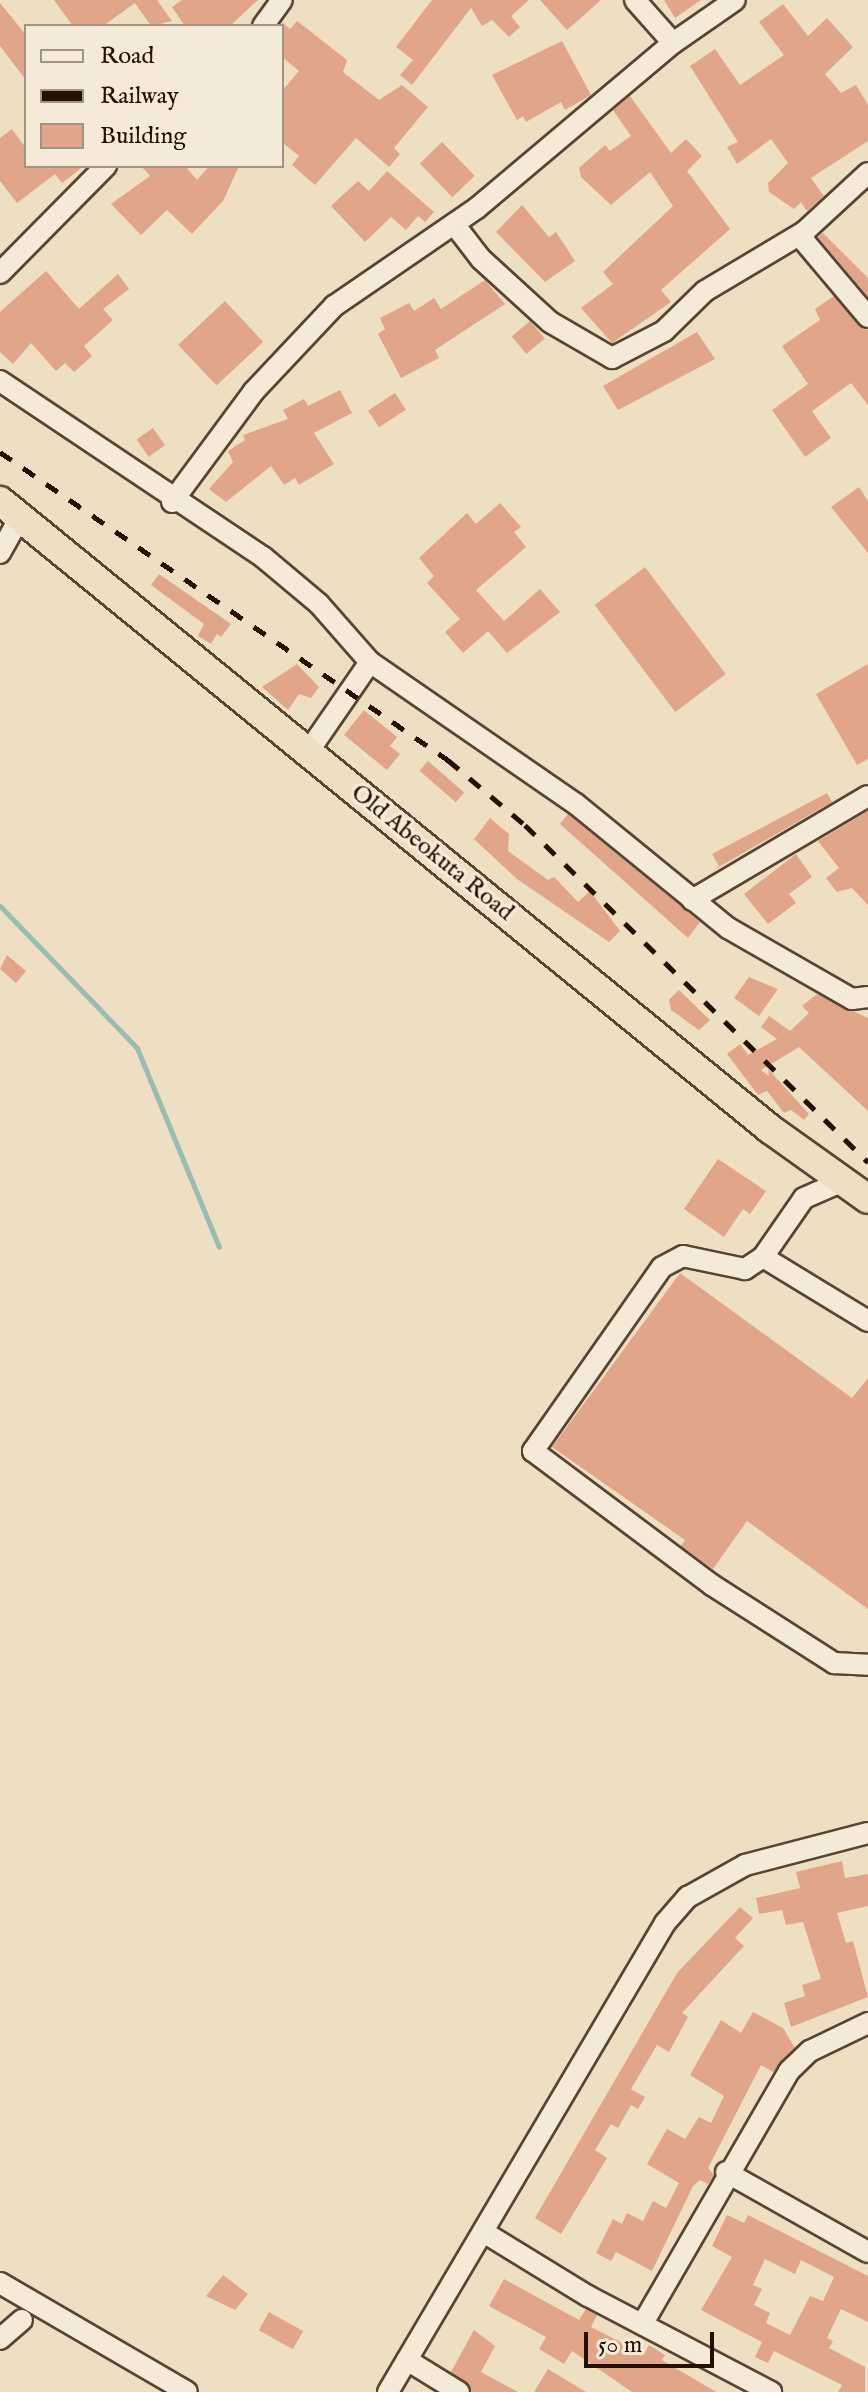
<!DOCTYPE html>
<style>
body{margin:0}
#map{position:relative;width:868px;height:2392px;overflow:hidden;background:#eedec2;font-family:"IM FELL English",serif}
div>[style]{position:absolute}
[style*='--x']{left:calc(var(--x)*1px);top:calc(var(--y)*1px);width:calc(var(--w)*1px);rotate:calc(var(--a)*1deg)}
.stream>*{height:5px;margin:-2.5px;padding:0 2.5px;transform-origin:2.5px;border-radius:2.5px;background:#99bcb3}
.building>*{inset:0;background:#e1a68a;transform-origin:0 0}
.roads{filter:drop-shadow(2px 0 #584433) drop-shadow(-2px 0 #584433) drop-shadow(0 2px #584433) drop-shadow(0 -2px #584433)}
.minor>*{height:20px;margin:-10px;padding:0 10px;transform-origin:10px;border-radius:10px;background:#f4ead7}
.highway>*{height:28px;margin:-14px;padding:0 14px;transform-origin:14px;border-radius:14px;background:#eedec2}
.rail>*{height:5px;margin-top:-2.5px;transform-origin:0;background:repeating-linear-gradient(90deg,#261003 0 14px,transparent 0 28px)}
span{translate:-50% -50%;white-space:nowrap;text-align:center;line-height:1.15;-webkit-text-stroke:7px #f4ead7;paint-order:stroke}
.street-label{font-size:24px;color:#261003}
.legend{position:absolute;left:24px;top:24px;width:260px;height:144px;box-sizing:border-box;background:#f4ead7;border:2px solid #a29382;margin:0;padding:10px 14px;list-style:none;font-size:24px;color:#261003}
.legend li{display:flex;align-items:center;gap:16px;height:40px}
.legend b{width:40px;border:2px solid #a29382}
.scale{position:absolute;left:584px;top:2332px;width:130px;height:36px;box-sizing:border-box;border:4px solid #261003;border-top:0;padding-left:10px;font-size:24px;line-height:28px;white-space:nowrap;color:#261003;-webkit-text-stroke:6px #f4ead7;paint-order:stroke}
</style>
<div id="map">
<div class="stream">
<i style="--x:0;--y:906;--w:197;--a:46"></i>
<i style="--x:137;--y:1048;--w:215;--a:67.6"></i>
</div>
<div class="building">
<i style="clip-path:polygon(54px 0,157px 0,172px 21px,151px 26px,135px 3px,103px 26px,73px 26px)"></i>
<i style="clip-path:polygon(182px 0,258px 0,230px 26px,185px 26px,172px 7px)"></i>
<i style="clip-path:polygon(432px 0,529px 0,511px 16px,520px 27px,509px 37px,492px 20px,482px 26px,471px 8px,412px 85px,400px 75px,413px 60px,396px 47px)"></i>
<i style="clip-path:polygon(540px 0,601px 0,567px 30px)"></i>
<i style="clip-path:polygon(664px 0,701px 0,675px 18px)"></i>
<i style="clip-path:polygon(0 3px,26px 35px,26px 80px,0 46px)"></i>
<i style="clip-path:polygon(783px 4px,808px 36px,827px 18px,853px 47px,825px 74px,841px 93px,856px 85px,868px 105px,868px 141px,811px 178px,824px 196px,807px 211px,801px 202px,794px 209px,769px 192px,768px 183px,788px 163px,771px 139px,737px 164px,727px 147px,738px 142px,690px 66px,715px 49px,740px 85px,784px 55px,759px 22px)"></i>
<i style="clip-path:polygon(297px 21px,347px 60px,343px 72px,379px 100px,402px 85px,428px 107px,394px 148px,400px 154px,389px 167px,356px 138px,315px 185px,292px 165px,299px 156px,282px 142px,282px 91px,299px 71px,282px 57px,282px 22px,290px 29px)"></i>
<i style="clip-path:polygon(562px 41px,591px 95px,565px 110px,561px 102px,526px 122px,523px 116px,517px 120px,492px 75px)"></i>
<i style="clip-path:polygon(630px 96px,671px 153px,686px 139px,702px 156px,687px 171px,730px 229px,661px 290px,671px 302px,612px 343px,581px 308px,613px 284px,603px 272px,673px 206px,650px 172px,611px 205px,581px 177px,579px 168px,605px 145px,610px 151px,631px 136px,613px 110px)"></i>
<i style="clip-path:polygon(12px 129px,26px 148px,26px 166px,84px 166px,62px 183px,55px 174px,17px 203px,0 181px,0 138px)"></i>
<i style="left:442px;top:142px;width:47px;height:31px;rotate:46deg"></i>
<i style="clip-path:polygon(141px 166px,185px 166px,197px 180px,209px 166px,239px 166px,223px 201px,192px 234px,167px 210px,141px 235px,111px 204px,150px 176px)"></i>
<i style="clip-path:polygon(387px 171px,434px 212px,425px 222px,418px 216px,406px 230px,391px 217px,365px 242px,331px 206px,358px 181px,369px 191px)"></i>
<i style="clip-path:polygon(522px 205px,549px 237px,556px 232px,575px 261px,545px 282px,496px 232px)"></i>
<i style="clip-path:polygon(823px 233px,868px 278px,868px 297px,818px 237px)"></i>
<i style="clip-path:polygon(46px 271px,79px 309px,118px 274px,129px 289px,103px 309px,113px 320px,84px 346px,92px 356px,74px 372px,65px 363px,56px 371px,31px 343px,13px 364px,0 352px,0 312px)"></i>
<i style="clip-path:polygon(485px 280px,505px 304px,435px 350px,439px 358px,401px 378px,378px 334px,385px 329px,380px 318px,409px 303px,414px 311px,434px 298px,441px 309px)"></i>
<i style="clip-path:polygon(834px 296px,868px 330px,868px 405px,851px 383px,812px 411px,831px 438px,805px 457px,772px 410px,808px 384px,782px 346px,820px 320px,815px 309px)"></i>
<i style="left:225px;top:301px;width:56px;height:64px;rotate:47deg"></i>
<i style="left:530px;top:321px;width:23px;height:24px;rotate:50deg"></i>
<i style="clip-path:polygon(697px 332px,715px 359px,618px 410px,603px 386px)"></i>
<i style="clip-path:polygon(340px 390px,352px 413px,314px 433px,334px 464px,299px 485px,295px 478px,284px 485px,271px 466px,226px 502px,209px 489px,233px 462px,228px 451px,245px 440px,243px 435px,288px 419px,283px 410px,304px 399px,308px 406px)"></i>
<i style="left:395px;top:393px;width:20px;height:32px;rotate:57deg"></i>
<i style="left:153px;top:428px;width:21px;height:20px;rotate:55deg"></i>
<i style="clip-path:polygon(859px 487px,868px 501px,868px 553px,831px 507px)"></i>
<i style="clip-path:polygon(500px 503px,521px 527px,514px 532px,526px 547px,476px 590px,504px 621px,540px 589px,560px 612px,507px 653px,488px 631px,463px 653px,445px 632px,460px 619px,427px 583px,434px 576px,419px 558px,467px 513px,476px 524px)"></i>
<i style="left:645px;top:567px;width:134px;height:63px;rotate:53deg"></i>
<i style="clip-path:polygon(159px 574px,231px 624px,221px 637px,217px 634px,211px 644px,198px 636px,204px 624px,151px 585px)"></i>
<i style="clip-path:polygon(297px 664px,319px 687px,311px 698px,299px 694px,288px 710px,262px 687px)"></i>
<i style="clip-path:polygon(868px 664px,868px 759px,857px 765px,816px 694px)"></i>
<i style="clip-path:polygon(364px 710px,397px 737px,390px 746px,400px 754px,387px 770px,344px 735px)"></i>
<i style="left:428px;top:761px;width:48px;height:13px;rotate:41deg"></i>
<i style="clip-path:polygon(827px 793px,832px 802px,712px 871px,719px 866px,712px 854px)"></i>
<i style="clip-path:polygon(868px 811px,868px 905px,852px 888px,837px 892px,826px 878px,839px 868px,818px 841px)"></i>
<i style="clip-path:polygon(568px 814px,700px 922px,688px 938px,560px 824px)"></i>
<i style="clip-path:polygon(490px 818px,509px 834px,508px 851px,548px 880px,554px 877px,578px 902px,590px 891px,620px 931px,609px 942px,517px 879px,474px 839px)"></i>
<i style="clip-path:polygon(796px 854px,812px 877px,789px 894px,796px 903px,768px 924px,744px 894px)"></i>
<i style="clip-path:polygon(7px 955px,26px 971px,16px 983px,0 969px)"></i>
<i style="clip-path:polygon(749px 977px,778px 989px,759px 1016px,734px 998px)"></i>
<i style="clip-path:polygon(679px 990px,710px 1020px,699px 1030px,671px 1010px,669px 1000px)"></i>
<i style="clip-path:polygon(817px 994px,868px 1018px,868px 1111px,799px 1047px,761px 1070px,769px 1076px,768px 1069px,809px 1114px,804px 1120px,791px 1110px,784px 1113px,767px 1091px,758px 1095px,727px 1054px,740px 1044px,748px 1055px,777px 1039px,761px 1027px,769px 1016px,790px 1031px,809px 1013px,802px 1006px)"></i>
<i style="clip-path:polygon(718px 1159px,766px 1191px,750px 1214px,743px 1209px,724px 1237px,684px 1209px)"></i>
<i style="clip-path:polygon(680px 1273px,852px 1398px,868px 1378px,868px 1609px,747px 1521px,713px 1569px,681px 1546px,685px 1540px,552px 1447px)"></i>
<i style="clip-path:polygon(842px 1861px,845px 1878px,868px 1874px,868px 1906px,837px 1913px,846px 1943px,853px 1941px,868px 1997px,791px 2027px,784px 2003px,805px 1996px,802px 1985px,821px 1979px,803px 1922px,786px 1925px,782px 1910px,759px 1914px,756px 1898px,800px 1888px,796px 1872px)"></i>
<i style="clip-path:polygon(740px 1907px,753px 1918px,735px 1938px,744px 1946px,682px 2013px,688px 2017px,669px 2052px,657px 2045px,631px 2089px,645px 2097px,638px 2109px,631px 2105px,618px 2128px,611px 2124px,595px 2150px,607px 2158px,561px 2234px,535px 2218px,677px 1973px)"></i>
<i style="clip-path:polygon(753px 2012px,783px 2028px,795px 2048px,773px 2072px,761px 2065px,708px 2168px,714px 2175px,708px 2184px,700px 2180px,693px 2186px,652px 2271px,616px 2252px,611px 2261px,596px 2253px,613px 2219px,622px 2224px,627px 2213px,643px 2221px,653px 2201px,666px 2208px,679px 2183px,647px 2164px,667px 2129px,685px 2139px,699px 2117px,711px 2123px,724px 2096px,690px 2075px,721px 2020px,741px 2033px)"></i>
<i style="clip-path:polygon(evenodd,727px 2215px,744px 2223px,748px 2215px,868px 2276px,868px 2322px,841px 2309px,827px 2338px,833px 2341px,829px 2348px,865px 2367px,865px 2392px,838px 2392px,842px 2385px,774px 2351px,768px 2363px,755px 2357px,762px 2342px,701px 2310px,732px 2257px,712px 2246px,727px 2215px,765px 2259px,795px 2274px,801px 2260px,834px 2277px,823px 2301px,810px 2296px,790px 2335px,766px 2323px,770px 2313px,754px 2305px,762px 2289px,753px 2285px,765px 2259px)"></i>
<i style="clip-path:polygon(223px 2275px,248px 2294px,235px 2310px,206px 2296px)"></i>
<i style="clip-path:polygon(504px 2279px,579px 2320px,586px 2309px,597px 2315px,591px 2327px,644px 2354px,649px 2345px,665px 2355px,662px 2360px,716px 2392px,632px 2392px,572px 2351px,564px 2364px,539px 2349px,546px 2337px,489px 2306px)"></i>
<i style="left:269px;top:2312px;width:39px;height:21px;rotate:29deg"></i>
<i style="clip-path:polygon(474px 2330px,495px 2346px,481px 2372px,518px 2392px,472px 2392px,451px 2372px)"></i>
<i style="clip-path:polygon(548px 2369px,586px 2392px,534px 2392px)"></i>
</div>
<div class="roads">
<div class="minor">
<i style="--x:635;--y:0;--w:57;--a:48.5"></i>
<i style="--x:263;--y:26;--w:32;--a:-54"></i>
<i style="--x:454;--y:224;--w:44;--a:52.4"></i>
<i style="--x:481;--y:259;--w:93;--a:42.4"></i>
<i style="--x:550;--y:322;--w:72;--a:30.1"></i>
<i style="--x:612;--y:358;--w:59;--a:-27.4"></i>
<i style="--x:664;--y:331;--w:57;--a:-44.3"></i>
<i style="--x:705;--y:291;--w:115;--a:-30.8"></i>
<i style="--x:804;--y:232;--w:87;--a:-42.7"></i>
<i style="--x:804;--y:232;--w:9;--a:90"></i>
<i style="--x:804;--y:241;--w:99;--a:49.9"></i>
<i style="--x:0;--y:273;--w:151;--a:-45.3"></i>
<i style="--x:0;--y:381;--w:316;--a:33.8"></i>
<i style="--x:263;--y:557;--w:73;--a:40"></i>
<i style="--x:319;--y:604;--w:77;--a:48.7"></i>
<i style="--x:370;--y:662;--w:250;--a:34.6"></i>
<i style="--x:576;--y:804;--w:196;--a:39.2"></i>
<i style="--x:728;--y:928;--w:143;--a:29.8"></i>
<i style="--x:852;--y:999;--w:16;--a:-7"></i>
<i style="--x:172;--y:502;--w:138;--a:-53.5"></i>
<i style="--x:254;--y:391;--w:117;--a:-46.7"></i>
<i style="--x:334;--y:306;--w:173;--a:-34.4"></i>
<i style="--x:477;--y:208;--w:256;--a:-40.1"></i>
<i style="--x:673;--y:43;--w:75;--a:-34.7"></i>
<i style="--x:0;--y:553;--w:41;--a:-60.9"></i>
<i style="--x:308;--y:752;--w:109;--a:-55.4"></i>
<i style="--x:692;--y:900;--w:204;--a:-30.6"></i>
<i style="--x:843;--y:1181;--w:43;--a:156.4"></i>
<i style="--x:804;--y:1198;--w:72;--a:124.8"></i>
<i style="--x:763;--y:1257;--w:22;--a:146"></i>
<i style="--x:745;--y:1269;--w:63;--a:-168.2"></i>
<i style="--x:683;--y:1256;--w:24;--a:152"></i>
<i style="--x:662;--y:1267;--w:225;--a:125"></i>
<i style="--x:533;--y:1451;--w:224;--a:36.8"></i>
<i style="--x:712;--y:1585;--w:145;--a:32.6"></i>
<i style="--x:834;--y:1663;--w:34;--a:3"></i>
<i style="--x:763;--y:1257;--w:123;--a:31.4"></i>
<i style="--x:726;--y:2172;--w:163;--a:29.4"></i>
<i style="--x:485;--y:2233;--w:121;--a:31.5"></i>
<i style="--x:588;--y:2296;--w:207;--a:27.7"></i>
<i style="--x:0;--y:2283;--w:216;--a:30.2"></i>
<i style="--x:643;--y:2323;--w:291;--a:-59.9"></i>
<i style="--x:789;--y:2071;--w:29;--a:-44"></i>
<i style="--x:810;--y:2051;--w:64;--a:-25.8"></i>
<i style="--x:0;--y:2339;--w:29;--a:-41"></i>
<i style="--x:407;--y:2360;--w:61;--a:31.6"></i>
<i style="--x:388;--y:2392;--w:545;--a:-59.43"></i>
<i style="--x:665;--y:1923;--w:35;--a:-49"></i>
<i style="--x:688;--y:1897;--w:65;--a:-29.3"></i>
<i style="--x:745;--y:1865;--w:127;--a:-14.6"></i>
</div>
<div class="highway">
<i style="--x:0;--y:501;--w:994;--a:39.2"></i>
<i style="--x:770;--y:1129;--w:120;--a:35.5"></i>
</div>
</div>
<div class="rail">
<i style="--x:0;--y:452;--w:544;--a:34.51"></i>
<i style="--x:448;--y:760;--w:101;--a:40.2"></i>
<i style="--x:525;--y:825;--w:481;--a:44.5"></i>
</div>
<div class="street-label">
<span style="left:432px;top:853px;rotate:39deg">Old Abeokuta Road</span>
</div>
<ul class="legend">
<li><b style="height:10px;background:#f4ead7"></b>Road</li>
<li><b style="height:10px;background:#261003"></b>Railway</li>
<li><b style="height:22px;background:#e1a68a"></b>Building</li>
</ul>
<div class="scale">50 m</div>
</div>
